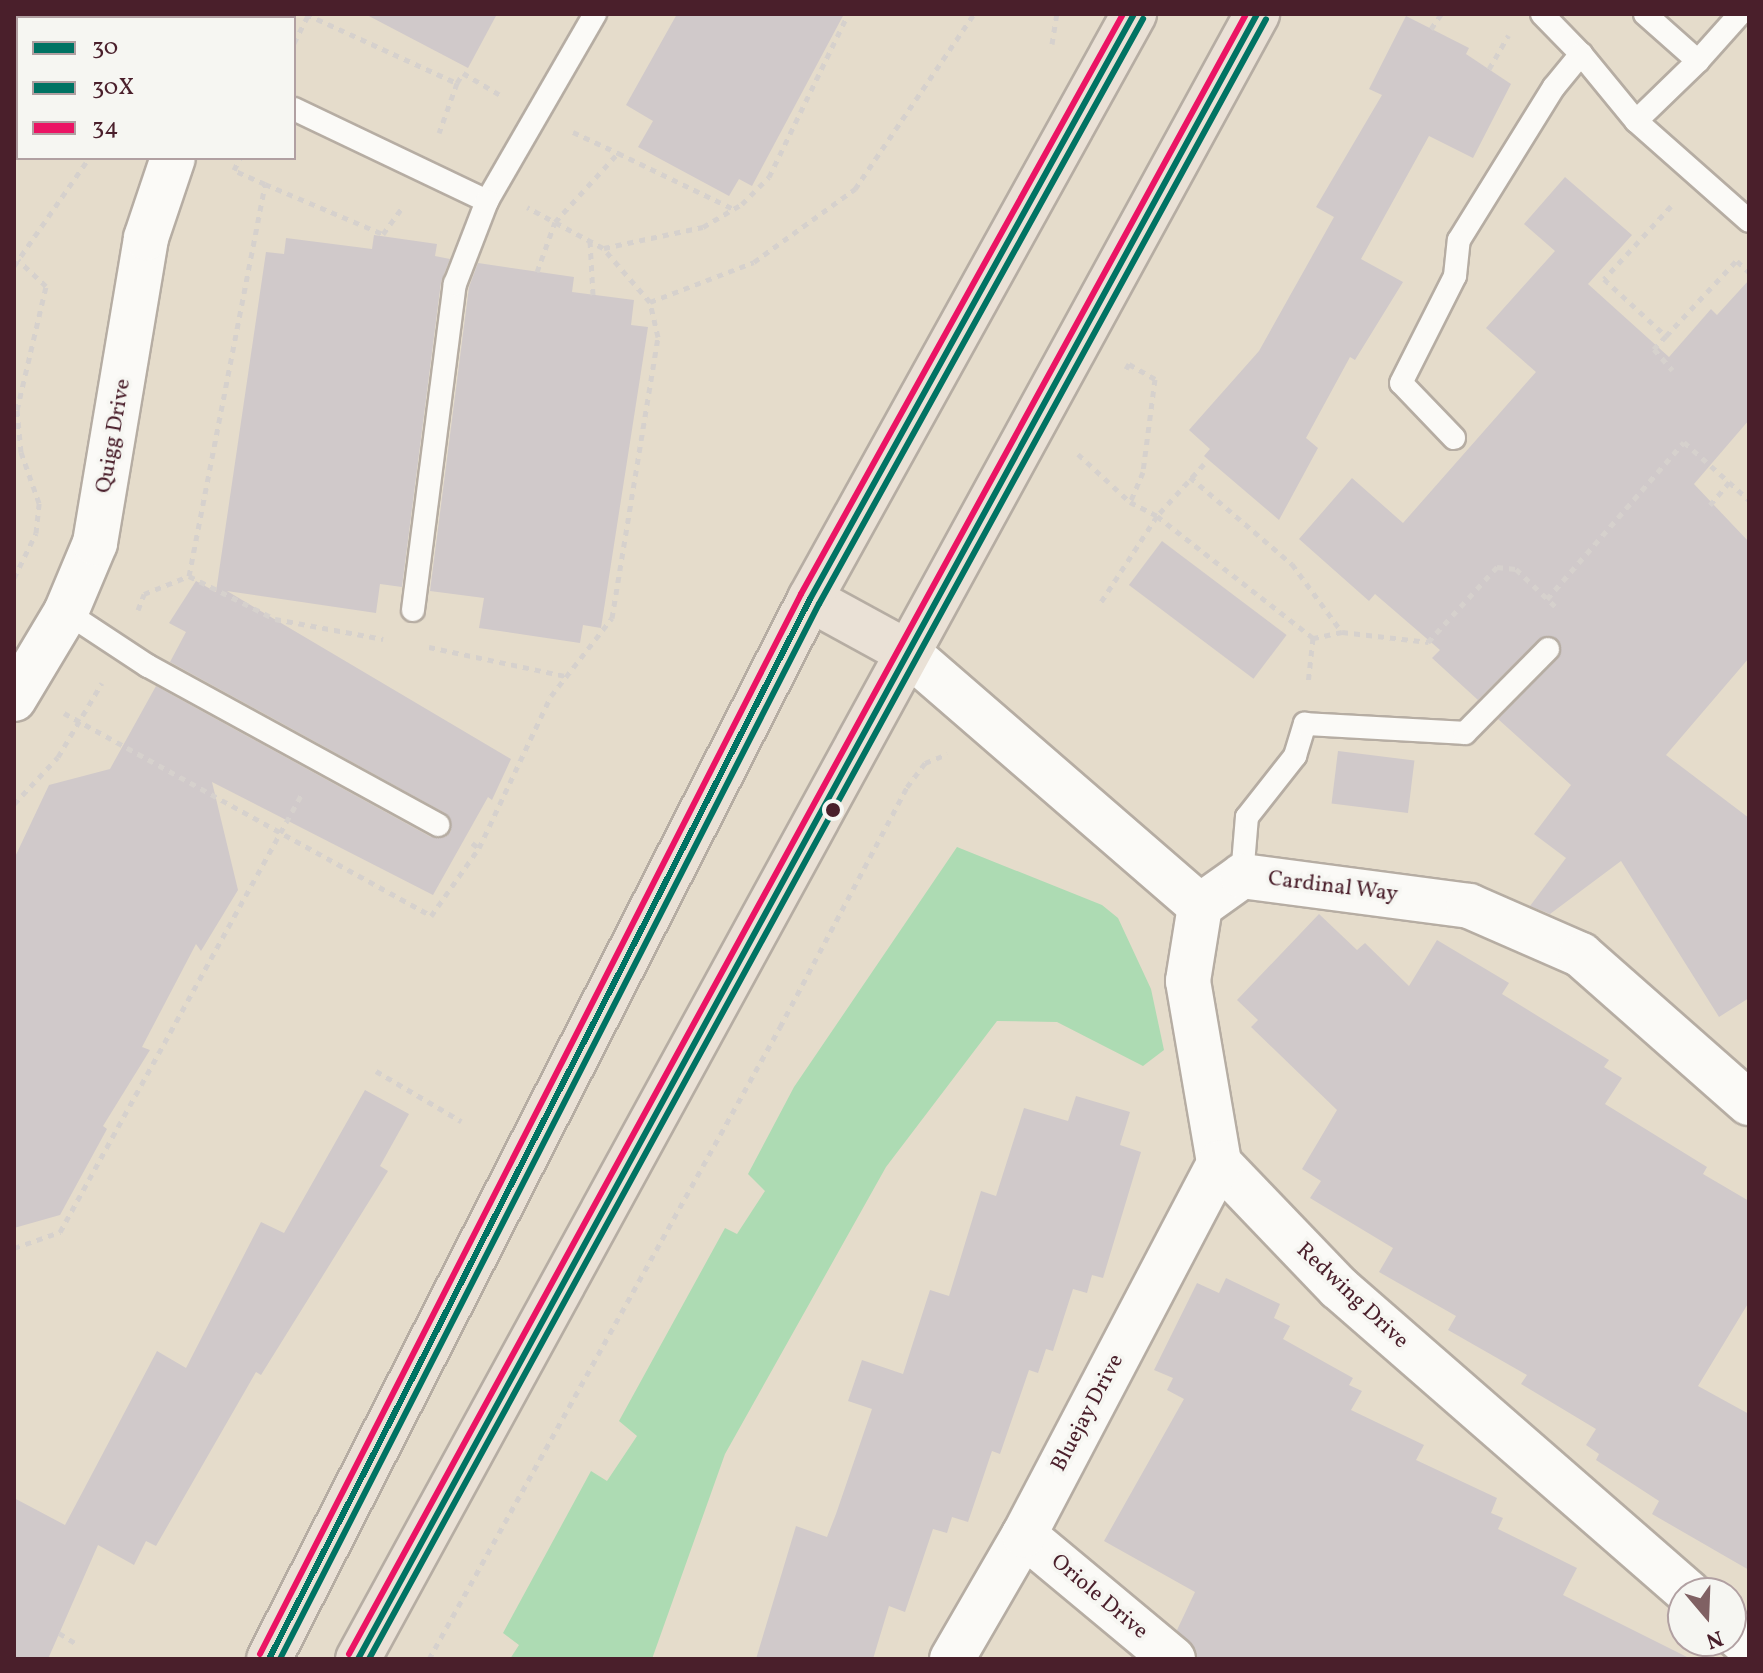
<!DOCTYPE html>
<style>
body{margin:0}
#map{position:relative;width:1763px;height:1673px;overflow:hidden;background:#e5dccb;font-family:Vollkorn,serif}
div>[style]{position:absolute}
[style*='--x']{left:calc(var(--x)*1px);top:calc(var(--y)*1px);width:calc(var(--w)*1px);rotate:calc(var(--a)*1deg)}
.green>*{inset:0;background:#addbb3}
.building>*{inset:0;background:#d0c9ca;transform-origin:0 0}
.path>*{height:5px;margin-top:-2.5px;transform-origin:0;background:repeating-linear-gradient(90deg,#d6d1cd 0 6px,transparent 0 12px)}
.roads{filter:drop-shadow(2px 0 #b6ada3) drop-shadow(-2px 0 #b6ada3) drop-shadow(0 2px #b6ada3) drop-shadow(0 -2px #b6ada3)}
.service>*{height:22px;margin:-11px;padding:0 11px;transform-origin:11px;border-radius:11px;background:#fbfaf7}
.minor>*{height:44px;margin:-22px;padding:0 22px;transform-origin:22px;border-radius:22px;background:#fbfaf7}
.primary>*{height:44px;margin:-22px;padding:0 22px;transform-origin:22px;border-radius:22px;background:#eae1d6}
.bus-1>*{height:6px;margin:-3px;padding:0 3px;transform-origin:3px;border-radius:3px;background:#007363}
.bus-2>*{height:6px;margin:-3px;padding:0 3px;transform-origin:3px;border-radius:3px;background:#007363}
.bus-3>*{height:6px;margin:-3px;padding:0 3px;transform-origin:3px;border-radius:3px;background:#eb1464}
.dots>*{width:22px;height:22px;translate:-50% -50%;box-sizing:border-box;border:4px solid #f6f6f2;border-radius:50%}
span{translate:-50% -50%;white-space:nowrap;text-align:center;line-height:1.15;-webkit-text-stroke:7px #f6f6f2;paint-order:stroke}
.street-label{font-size:22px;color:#4a1f2b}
.frame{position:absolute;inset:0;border:16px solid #4a1f2b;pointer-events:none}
.legend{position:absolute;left:16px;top:16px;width:280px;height:144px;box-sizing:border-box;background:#f6f6f2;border:2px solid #b1a0a2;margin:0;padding:10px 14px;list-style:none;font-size:24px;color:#4a1f2b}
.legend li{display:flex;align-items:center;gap:16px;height:40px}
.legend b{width:40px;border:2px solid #b1a0a2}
.north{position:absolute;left:1667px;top:1577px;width:80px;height:80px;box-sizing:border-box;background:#f6f6f2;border:2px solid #b1a0a2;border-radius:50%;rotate:161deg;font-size:22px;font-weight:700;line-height:32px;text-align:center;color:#4a1f2b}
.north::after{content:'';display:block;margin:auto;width:28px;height:36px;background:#806163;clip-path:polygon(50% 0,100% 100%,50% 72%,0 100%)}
</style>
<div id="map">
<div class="green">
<i style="clip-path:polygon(957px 847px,1102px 905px,1118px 918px,1151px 989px,1164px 1050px,1143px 1066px,1057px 1022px,997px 1021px,886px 1167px,725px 1454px,652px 1659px,510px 1659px,519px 1645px,503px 1633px,591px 1471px,607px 1481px,637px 1436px,619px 1421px,725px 1228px,737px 1234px,765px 1191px,748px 1174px,794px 1087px)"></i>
</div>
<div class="building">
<i style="clip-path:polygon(365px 14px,497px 14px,468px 68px)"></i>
<i style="clip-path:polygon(677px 14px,844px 14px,752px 186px,739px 179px,729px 196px,638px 147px,653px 121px,626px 105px)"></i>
<i style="clip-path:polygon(1406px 16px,1469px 48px,1466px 54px,1511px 84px,1473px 158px,1429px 136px,1361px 259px,1403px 282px,1355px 360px,1350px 357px,1306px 438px,1318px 448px,1279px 520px,1204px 456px,1210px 449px,1189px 430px,1259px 351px,1334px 217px,1316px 207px,1382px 95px,1369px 89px)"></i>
<i style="clip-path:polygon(1565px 177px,1632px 235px,1588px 284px,1669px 357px,1711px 309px,1717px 315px,1749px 280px,1749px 420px,1694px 484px,1749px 542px,1749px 658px,1666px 755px,1749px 818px,1749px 998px,1719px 1017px,1621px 861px,1550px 914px,1530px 906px,1566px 858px,1534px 834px,1571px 785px,1498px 719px,1558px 658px,1558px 640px,1539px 639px,1478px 700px,1432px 658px,1440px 650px,1375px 594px,1369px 601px,1299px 539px,1352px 478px,1403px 523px,1536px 372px,1486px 328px,1555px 251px,1524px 224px)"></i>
<i style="clip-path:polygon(374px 235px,437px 244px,435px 256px,450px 259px,441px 282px,402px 587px,380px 584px,376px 613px,227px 591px,511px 759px,492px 800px,488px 797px,433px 895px,212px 782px,238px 890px,201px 951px,196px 944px,142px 1047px,150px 1050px,103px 1126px,107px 1129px,60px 1215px,14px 1228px,14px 859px,49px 785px,110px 769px,156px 686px,431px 837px,445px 837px,451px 831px,445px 813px,170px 662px,186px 632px,169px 623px,196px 581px,216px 592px,266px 252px,284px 254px,286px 238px,372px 249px)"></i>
<i style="clip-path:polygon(478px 263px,574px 277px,572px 292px,634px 300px,631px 325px,648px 327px,601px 628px,583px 625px,580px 643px,479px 628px,484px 598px,430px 591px,469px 287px)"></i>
<i style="left:1162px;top:541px;width:156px;height:55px;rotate:37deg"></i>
<i style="left:1338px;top:751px;width:77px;height:53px;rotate:7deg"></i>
<i style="clip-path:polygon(1319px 914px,1357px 950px,1365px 943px,1409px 986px,1437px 940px,1509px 983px,1502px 994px,1609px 1060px,1604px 1067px,1622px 1078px,1605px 1104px,1707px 1167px,1703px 1174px,1749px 1201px,1749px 1302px,1698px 1386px,1749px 1414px,1749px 1570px,1652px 1514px,1659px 1501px,1596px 1460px,1599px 1454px,1586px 1445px,1596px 1429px,1521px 1384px,1527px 1375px,1448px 1330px,1456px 1316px,1379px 1272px,1393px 1248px,1310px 1198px,1321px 1181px,1302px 1169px,1337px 1110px,1251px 1027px,1258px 1020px,1237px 1000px)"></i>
<i style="clip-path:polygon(365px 1090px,409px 1114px,380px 1166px,388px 1171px,261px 1375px,256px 1372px,156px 1546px,146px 1541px,134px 1565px,98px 1545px,48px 1659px,14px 1659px,14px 1498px,65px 1525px,157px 1351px,186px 1368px,261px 1222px,284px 1233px)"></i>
<i style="clip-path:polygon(1076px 1096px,1130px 1112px,1120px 1145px,1141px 1152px,1103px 1278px,1092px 1275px,1087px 1293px,1073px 1289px,1053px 1351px,1046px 1349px,1038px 1373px,1029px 1370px,1000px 1454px,992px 1451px,968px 1522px,952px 1517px,947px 1533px,933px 1529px,905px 1612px,889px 1606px,873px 1659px,756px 1659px,796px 1526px,827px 1537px,836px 1514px,872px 1409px,848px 1401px,862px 1360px,903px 1374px,930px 1290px,949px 1296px,981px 1191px,996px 1196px,1024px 1108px,1068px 1121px)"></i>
<i style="clip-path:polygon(1226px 1278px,1280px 1304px,1274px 1318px,1290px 1326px,1283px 1339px,1353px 1378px,1349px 1385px,1362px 1391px,1351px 1410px,1424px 1445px,1416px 1460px,1497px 1498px,1491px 1513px,1503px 1518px,1498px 1529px,1577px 1568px,1563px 1595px,1691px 1659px,1197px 1659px,1196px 1650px,1177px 1630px,1195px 1592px,1104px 1541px,1184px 1399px,1167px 1390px,1173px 1378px,1154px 1370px,1197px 1283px,1219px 1293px)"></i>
</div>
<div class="path">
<i style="--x:306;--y:14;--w:166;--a:24.6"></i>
<i style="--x:457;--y:83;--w:53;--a:109.8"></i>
<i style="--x:162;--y:18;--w:4;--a:-63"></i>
<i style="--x:1431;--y:29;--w:18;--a:-56"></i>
<i style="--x:294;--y:43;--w:31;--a:-63"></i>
<i style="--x:1052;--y:44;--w:30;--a:-81"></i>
<i style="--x:1489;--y:69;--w:39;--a:-60"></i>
<i style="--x:457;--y:83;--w:12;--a:-59"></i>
<i style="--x:463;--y:73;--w:43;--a:30.7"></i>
<i style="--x:573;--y:132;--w:50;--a:25"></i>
<i style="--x:265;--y:184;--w:128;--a:23"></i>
<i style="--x:383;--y:234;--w:34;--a:-54"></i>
<i style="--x:1671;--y:206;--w:99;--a:132.5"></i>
<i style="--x:1604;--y:279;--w:84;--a:42.6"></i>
<i style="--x:1666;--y:336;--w:103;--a:-47"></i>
<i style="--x:590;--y:241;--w:54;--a:86.8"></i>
<i style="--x:604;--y:248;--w:101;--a:-12"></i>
<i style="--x:703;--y:227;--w:45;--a:-30.5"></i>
<i style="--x:742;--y:204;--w:38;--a:-45"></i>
<i style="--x:769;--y:177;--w:181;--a:-64.1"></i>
<i style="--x:1737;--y:261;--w:16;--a:43"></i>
<i style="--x:14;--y:266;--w:131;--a:-55.2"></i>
<i style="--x:537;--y:272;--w:53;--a:-70.2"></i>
<i style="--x:555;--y:222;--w:93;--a:-47.6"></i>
<i style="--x:618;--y:153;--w:129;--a:25.8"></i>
<i style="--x:650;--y:302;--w:111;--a:-21"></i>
<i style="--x:754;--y:262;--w:125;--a:-35.9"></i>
<i style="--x:855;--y:189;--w:212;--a:-55.8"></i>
<i style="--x:1666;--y:336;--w:18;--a:133"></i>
<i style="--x:1654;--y:349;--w:28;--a:49"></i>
<i style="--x:1126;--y:369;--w:6;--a:-59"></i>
<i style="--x:1129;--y:364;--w:30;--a:30"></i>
<i style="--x:1155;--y:379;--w:94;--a:97.4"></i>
<i style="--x:1143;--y:472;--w:33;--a:113"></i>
<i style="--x:1078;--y:454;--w:71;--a:42.7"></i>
<i style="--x:1130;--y:502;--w:30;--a:27"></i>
<i style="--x:1157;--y:516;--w:103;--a:123.1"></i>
<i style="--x:1204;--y:464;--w:70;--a:132.1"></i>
<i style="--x:1157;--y:516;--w:198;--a:38"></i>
<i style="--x:1313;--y:638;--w:46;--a:96.2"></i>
<i style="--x:1190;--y:477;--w:134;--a:40.5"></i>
<i style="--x:1292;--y:564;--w:84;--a:53.7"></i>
<i style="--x:1342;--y:632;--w:30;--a:168"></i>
<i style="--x:1710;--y:505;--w:30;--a:-50"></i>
<i style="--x:1729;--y:482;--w:27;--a:42"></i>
<i style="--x:189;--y:576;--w:96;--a:26.6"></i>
<i style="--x:275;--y:619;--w:110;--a:10.5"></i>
<i style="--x:14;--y:578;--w:50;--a:-63.9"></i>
<i style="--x:36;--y:533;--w:30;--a:-84"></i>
<i style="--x:39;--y:503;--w:54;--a:-109.4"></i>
<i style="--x:21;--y:452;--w:42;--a:-95.4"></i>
<i style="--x:17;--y:410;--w:127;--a:-76.8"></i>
<i style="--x:46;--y:286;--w:38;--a:-137"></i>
<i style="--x:1547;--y:599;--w:208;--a:-48.9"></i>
<i style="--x:1684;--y:442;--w:60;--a:41.6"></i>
<i style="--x:138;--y:610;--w:17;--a:-69"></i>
<i style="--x:144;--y:594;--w:48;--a:-21.8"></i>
<i style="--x:189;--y:576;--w:399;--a:-79"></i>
<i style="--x:265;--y:184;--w:34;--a:-156"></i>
<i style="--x:234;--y:170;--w:13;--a:-63"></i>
<i style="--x:1342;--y:632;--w:87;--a:6.6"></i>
<i style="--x:1428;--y:642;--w:102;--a:-47.4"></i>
<i style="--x:1497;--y:567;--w:19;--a:6"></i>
<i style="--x:1516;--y:569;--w:59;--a:43.6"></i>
<i style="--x:429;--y:647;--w:140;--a:12"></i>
<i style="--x:64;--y:713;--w:419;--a:28.9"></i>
<i style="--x:431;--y:916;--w:83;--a:-54.8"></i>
<i style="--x:14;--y:804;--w:64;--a:-46.9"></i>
<i style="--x:58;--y:757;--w:86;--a:-59.3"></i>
<i style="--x:472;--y:843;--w:9;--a:36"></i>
<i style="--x:479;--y:848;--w:168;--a:-64.7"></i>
<i style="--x:551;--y:696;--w:99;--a:-52"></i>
<i style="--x:612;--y:618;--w:285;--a:-80.7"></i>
<i style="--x:658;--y:337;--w:36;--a:-103"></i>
<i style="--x:650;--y:302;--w:72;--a:-131"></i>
<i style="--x:603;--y:248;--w:86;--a:-151.7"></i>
<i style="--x:376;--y:1071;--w:99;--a:30.5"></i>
<i style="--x:14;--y:1248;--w:49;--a:-19.2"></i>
<i style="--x:60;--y:1232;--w:499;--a:-61.1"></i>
<i style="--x:59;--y:1633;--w:22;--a:32"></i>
<i style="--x:429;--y:1659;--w:723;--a:-60.95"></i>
<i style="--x:780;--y:1027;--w:272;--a:-62.1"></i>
<i style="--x:907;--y:787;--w:30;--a:-53"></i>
<i style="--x:925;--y:763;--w:24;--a:-22"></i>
</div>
<div class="roads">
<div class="service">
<i style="--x:1542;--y:14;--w:56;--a:45.7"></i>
<i style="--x:1645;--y:14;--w:71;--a:41.6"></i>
<i style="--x:1698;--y:61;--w:86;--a:135.9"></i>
<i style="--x:1636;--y:121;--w:151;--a:41.5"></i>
<i style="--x:1698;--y:61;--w:63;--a:-48.2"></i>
<i style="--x:294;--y:109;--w:214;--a:25.5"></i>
<i style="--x:487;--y:201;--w:216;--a:-60"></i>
<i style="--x:1454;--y:438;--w:76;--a:-133.9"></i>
<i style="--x:1401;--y:383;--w:120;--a:-63.2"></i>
<i style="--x:1455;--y:276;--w:36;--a:-84"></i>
<i style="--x:1459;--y:240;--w:180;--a:-58.2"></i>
<i style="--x:1554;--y:87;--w:43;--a:-50.7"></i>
<i style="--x:1581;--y:54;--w:87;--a:50.6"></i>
<i style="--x:413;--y:610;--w:329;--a:-82.7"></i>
<i style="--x:455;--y:284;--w:89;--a:-68.9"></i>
<i style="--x:66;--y:612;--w:98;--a:33.4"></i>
<i style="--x:148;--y:666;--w:331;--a:28.7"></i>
<i style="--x:1242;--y:876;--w:59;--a:-85.2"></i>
<i style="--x:1247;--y:817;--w:78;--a:-51.8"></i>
<i style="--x:1295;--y:756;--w:34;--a:-73"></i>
<i style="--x:1305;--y:724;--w:160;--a:3.2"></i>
<i style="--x:1465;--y:733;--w:118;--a:-45.3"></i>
</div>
<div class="minor">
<i style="--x:234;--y:18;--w:4;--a:-63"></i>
<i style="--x:907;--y:652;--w:388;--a:40.9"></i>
<i style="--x:1200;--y:906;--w:52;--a:-35.5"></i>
<i style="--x:1242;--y:876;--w:229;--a:7.5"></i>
<i style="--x:1469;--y:906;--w:122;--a:23.6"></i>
<i style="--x:1581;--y:955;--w:224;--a:41.4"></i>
<i style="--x:14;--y:699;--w:101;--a:-59.1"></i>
<i style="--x:66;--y:612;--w:75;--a:-67.2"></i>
<i style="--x:95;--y:543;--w:309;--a:-80.5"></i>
<i style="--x:146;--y:238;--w:84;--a:-71.4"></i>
<i style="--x:1200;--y:906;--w:76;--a:99.1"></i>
<i style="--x:1188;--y:981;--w:185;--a:80.3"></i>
<i style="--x:1219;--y:1163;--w:173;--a:46.2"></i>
<i style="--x:1339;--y:1288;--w:464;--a:41.1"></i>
<i style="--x:1024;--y:1535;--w:194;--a:39.8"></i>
<i style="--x:1731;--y:1630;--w:24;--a:42"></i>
<i style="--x:952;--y:1659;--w:143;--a:-59.9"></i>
<i style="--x:1024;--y:1535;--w:420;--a:-62.3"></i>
</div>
<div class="primary">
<i style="--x:810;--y:599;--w:111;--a:28.7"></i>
<i style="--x:269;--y:1659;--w:1190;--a:-62.96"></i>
<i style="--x:810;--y:599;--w:669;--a:-61.02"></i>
<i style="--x:358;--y:1659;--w:1875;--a:-61.34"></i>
</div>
</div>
<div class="bus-1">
<i style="--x:269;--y:1659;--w:1190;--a:-62.96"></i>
<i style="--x:810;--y:599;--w:669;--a:-61.02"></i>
<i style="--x:358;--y:1659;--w:1875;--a:-61.34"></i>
</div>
<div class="bus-2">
<i style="--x:280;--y:1659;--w:1185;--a:-62.94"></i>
<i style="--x:819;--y:604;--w:669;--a:-61.02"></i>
<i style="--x:369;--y:1659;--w:1869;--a:-61.32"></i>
</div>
<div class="bus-3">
<i style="--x:260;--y:1654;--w:1190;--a:-62.96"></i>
<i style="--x:801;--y:594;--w:663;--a:-60.96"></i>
<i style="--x:349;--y:1654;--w:1869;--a:-61.32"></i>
</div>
<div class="dots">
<i style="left:833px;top:810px;background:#4a1f2b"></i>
</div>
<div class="street-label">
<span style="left:114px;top:436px;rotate:-80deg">Quigg Drive</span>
<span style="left:1333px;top:887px;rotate:7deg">Cardinal Way</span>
<span style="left:1352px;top:1296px;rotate:43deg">Redwing Drive</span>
<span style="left:1088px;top:1413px;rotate:-62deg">Bluejay Drive</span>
<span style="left:1099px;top:1597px;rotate:40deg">Oriole Drive</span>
</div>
<div class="frame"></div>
<ul class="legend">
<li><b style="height:10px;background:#007363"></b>30</li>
<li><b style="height:10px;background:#007363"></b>30X</li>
<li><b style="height:10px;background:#eb1464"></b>34</li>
</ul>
<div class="north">N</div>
</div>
